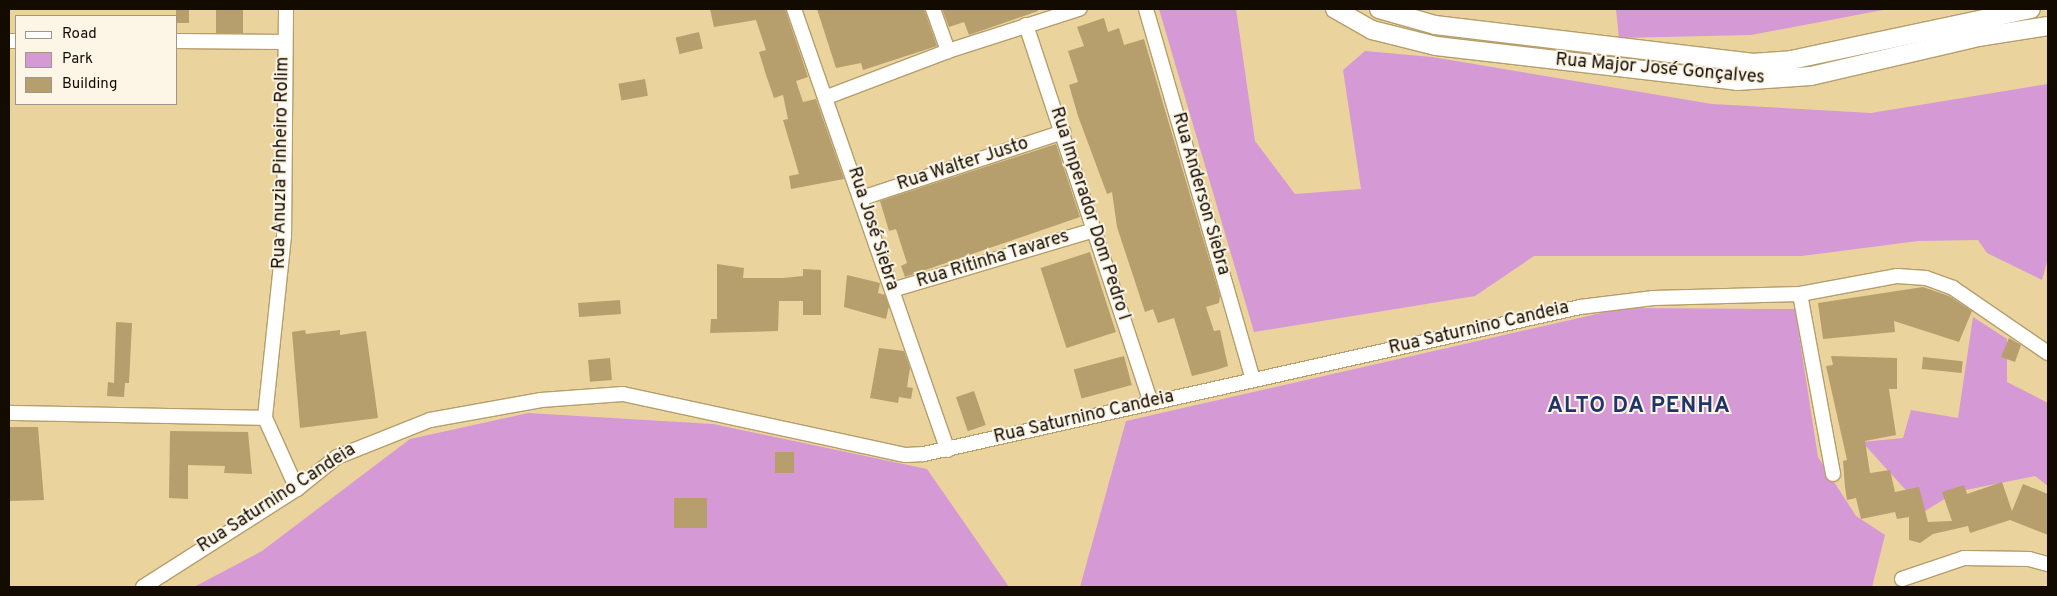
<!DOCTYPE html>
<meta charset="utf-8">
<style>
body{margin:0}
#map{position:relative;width:2057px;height:596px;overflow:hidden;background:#ebd39e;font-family:Overpass,sans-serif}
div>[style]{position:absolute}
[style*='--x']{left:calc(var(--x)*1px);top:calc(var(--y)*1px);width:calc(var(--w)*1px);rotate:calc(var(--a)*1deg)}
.green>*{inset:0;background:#d599d6}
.building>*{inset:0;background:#b69f6c;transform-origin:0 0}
.roads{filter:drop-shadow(1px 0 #b59e6a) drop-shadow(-1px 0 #b59e6a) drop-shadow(0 1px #b59e6a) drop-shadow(0 -1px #b59e6a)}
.minor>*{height:14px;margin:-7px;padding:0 7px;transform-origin:7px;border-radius:7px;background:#fff}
.tertiary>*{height:18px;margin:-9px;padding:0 9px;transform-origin:9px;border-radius:9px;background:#fff}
span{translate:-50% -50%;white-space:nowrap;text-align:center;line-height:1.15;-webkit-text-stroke:4px #fdf6e6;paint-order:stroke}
.street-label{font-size:18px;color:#130a00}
.district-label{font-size:22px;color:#20346c;font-weight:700;letter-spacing:1px}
.frame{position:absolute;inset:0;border:10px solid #130a00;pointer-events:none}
.legend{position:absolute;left:15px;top:15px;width:162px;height:90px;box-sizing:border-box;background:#fdf6e6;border:1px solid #9f988a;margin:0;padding:6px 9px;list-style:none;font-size:15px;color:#130a00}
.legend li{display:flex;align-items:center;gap:10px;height:25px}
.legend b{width:25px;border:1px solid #9f988a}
</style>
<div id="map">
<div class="green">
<i style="clip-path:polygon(1159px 9px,1236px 9px,1255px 141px,1295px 194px,1361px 189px,1343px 70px,1365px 51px,1432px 57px,1712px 104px,1871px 113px,2048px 84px,2048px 258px,2042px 280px,1987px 253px,1978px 240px,1918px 241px,1802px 256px,1534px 256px,1475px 296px,1254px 332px)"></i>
<i style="clip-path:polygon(1616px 9px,1888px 9px,1751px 35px,1619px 38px)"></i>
<i style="clip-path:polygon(1623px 308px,1795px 309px,1818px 457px,1856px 516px,1885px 535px,1872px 587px,1080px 587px,1126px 421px)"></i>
<i style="clip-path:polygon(1973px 317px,2007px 339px,2007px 382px,2048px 403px,2048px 486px,2035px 476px,1956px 492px,1925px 511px,1862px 442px,1903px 438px,1911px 410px,1958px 418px)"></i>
<i style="clip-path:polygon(528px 413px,713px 424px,927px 469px,1009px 587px,194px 587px,262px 551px,410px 439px)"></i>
</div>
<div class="building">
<i style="left:176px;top:9px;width:13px;height:14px"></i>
<i style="left:216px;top:9px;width:27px;height:24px"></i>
<i style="clip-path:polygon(710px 9px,785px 9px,808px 77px,796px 81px,803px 102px,816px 99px,844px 179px,791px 189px,789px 176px,799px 174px,783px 120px,788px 119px,783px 95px,774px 98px,766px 75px,759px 52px,766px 50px,756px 20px,714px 27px)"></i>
<i style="clip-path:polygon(817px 9px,924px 9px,937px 46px,863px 70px,861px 63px,836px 68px)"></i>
<i style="clip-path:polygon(942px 9px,1037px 9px,1038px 11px,969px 35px,964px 22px,949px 27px)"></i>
<i style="clip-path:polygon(1104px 18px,1108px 32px,1119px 28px,1124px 45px,1144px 39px,1220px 296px,1219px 303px,1206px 307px,1214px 331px,1220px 330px,1228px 366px,1216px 370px,1192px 376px,1174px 318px,1158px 323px,1153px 309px,1145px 312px,1117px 227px,1112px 192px,1107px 194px,1078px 116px,1069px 85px,1078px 82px,1068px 51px,1084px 46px,1077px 27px)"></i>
<i style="left:699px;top:32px;width:17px;height:24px;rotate:77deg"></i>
<i style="left:645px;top:79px;width:17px;height:27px;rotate:80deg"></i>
<i style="clip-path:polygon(1056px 144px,1080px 217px,905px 277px,901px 266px,907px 263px,896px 229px,889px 231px,880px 201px)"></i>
<i style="left:1090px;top:252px;width:84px;height:52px;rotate:72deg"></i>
<i style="clip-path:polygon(717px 264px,744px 268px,743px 278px,783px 278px,803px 276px,803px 269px,821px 270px,821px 315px,803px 315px,803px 301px,779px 301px,778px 331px,710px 333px,711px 319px,717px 319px)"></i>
<i style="clip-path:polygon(847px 275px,880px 283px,878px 293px,885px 295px,889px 306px,886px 319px,844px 307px)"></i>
<i style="clip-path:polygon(1923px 287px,1949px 296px,1972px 311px,1959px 342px,1894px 321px,1895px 332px,1823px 339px,1818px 303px)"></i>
<i style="left:620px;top:300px;width:14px;height:42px;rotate:86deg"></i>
<i style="clip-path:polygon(116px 322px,132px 323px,129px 383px,115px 383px,125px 383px,124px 397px,107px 396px,108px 382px,114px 383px)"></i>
<i style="clip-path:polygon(305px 330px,306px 334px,340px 330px,340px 335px,366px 331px,378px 418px,300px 428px,292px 332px)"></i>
<i style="clip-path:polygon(2009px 338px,2021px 345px,2015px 362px,2001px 357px)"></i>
<i style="clip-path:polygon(879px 348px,904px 351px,910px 368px,907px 387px,913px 388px,911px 399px,899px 397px,898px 403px,870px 398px)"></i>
<i style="left:1124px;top:356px;width:30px;height:52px;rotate:75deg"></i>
<i style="clip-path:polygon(1831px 356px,1897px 358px,1897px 389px,1889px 389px,1896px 435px,1865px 441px,1870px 473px,1890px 470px,1895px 492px,1919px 487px,1928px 522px,1952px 521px,1942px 492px,1964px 485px,1967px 494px,2002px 482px,2012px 511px,2023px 484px,2048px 494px,2048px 535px,2010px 520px,1970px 533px,1968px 526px,1933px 534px,1920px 543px,1909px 540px,1909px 517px,1897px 519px,1895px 512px,1861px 519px,1856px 498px,1847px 500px,1845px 487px,1843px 461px,1847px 460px,1826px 366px,1833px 365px)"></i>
<i style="left:1923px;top:357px;width:40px;height:12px;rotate:6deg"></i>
<i style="left:610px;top:358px;width:22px;height:22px;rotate:85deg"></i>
<i style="left:974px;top:391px;width:36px;height:19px;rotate:71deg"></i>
<i style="clip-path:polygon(9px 427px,38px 427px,44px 500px,9px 501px)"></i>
<i style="clip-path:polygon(170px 431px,248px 432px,252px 474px,224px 473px,225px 466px,188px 465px,188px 499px,169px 498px)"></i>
<i style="left:775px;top:452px;width:19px;height:21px"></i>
<i style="left:674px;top:498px;width:33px;height:30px"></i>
</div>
<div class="roads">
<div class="minor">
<i style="--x:286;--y:9;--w:227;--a:90.5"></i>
<i style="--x:284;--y:236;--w:183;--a:96"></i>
<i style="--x:265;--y:418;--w:78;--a:65.7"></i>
<i style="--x:794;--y:9;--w:467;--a:70.8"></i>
<i style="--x:933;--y:9;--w:45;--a:70.3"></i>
<i style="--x:1146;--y:9;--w:385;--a:73.9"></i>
<i style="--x:1026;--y:25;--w:398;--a:71.7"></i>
<i style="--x:9;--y:41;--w:7;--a:0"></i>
<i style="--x:176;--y:41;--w:109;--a:0.5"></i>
<i style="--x:827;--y:97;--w:129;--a:-20.8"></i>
<i style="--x:948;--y:51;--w:138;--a:-17.8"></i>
<i style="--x:862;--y:198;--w:212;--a:-18.2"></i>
<i style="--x:892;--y:290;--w:211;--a:-16.5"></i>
<i style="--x:1800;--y:294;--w:183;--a:79.6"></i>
<i style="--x:9;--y:413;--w:256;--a:1.1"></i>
<i style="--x:1902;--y:579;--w:65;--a:-18.7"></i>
<i style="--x:1964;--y:558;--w:65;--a:0.9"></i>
<i style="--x:2029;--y:559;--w:20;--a:15"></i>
<i style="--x:143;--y:587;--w:183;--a:-32.5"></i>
<i style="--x:297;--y:489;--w:51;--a:-38.7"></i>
<i style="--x:337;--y:457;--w:100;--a:-21.7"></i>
<i style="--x:430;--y:420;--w:113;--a:-10.2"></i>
<i style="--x:541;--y:400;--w:82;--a:-4.2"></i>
<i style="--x:623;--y:394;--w:289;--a:12.2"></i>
<i style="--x:906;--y:455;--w:18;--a:-3"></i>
<i style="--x:924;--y:454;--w:672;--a:-12.63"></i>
<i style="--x:1580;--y:307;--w:74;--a:-7"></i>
<i style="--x:1653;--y:298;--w:147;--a:-1.6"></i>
<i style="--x:1800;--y:294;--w:99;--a:-10.5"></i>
<i style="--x:1897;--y:276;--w:29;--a:4"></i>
<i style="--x:1926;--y:278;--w:29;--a:20"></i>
<i style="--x:1953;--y:288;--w:115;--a:34.4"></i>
</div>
<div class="tertiary">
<i style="--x:1335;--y:9;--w:43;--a:29.6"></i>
<i style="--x:1372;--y:30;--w:66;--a:14"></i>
<i style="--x:1436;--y:46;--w:303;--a:6.6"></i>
<i style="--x:1737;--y:81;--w:74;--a:-3.9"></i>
<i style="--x:1811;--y:76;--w:171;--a:-13.1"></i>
<i style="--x:1978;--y:37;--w:71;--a:-8.9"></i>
<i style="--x:1379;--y:9;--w:58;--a:15.9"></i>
<i style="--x:1435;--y:25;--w:319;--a:6.8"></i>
<i style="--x:1752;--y:63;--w:39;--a:-4"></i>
<i style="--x:1791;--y:60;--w:245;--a:-12"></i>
</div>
</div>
<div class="street-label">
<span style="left:1660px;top:70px;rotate:5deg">Rua Major José Gonçalves</span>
<span style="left:282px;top:163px;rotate:-89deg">Rua Anuzia Pinheiro Rolim</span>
<span style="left:963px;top:165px;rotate:-18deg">Rua Walter Justo</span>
<span style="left:1200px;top:194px;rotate:74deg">Rua Anderson Siebra</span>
<span style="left:1089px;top:214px;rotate:72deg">Rua Imperador Dom Pedro I</span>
<span style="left:872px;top:229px;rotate:72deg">Rua José Siebra</span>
<span style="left:993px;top:260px;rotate:-17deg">Rua Ritinha Tavares</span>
<span style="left:1479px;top:329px;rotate:-13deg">Rua Saturnino Candeia</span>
<span style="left:1084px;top:418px;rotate:-13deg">Rua Saturnino Candeia</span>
<span style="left:277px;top:499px;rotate:-33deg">Rua Saturnino Candeia</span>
</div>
<div class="district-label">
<span style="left:1639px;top:407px">ALTO DA PENHA</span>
</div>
<div class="frame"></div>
<ul class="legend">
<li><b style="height:6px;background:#fff"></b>Road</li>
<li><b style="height:14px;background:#d599d6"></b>Park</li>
<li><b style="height:14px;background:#b69f6c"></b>Building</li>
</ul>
</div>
